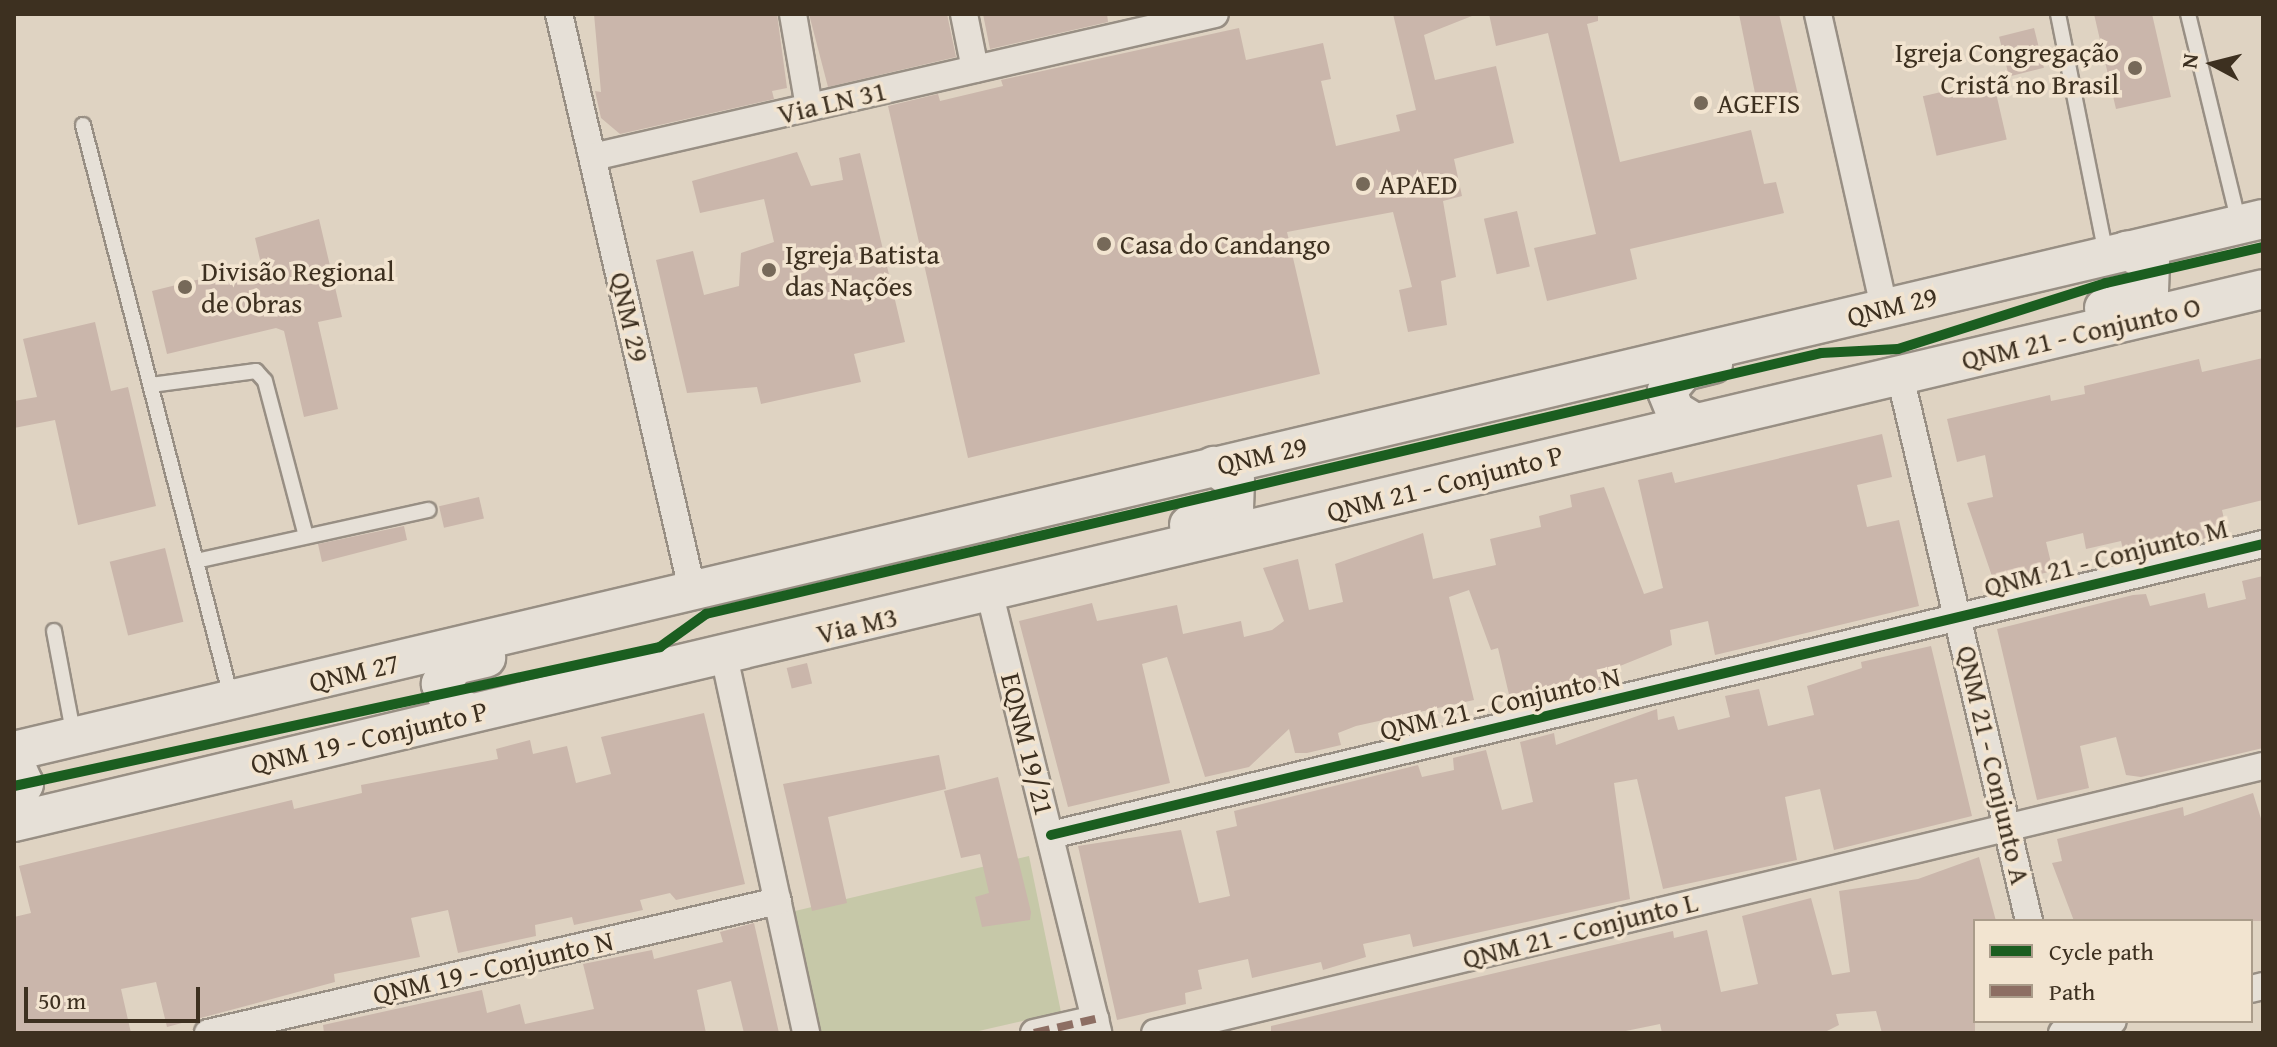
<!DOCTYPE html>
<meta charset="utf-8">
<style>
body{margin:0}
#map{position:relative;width:2277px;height:1047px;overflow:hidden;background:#dfd3c2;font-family:"Gentium Book Plus",serif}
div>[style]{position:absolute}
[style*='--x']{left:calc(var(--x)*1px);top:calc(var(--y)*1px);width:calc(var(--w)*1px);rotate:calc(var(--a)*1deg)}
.green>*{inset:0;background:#c6c8a8}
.building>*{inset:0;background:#cab6ab;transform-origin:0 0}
.roads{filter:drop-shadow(2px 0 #988f84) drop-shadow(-2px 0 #988f84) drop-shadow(0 2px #988f84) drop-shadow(0 -2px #988f84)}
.lane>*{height:14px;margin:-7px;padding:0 7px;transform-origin:7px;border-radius:7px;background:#e6e0d7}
.street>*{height:26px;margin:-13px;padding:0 13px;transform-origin:13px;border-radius:13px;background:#e6e0d7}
.secondary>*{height:38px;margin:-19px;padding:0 19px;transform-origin:19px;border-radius:19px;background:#e6e0d7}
.quiet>*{height:8px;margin-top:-4px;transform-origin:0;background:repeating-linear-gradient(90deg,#8d6e63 0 16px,transparent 0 24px)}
.cycleway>*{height:10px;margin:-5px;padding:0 5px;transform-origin:5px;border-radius:5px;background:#1b5e20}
.dots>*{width:22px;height:22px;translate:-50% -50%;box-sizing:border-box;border:4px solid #f2e4d0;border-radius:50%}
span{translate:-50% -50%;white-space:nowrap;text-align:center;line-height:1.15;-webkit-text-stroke:7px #f2e4d0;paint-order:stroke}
.poi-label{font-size:28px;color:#3d3020}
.right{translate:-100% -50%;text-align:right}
.left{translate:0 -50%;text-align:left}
.street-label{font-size:28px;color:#3d3020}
.frame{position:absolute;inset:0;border:16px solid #3d3020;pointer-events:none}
.legend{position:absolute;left:1973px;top:919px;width:280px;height:104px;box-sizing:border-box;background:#f2e4d0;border:2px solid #aa9c8a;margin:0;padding:10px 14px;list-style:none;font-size:24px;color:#3d3020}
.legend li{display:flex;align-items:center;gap:16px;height:40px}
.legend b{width:40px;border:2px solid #aa9c8a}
.north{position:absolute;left:2173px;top:24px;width:80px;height:80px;-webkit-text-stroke:6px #f2e4d0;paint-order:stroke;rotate:277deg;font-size:22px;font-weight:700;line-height:32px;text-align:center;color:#3d3020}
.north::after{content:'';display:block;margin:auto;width:28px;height:36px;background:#3d3020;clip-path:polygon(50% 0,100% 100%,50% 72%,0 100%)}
.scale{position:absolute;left:24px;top:987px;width:176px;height:36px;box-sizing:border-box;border:4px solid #3d3020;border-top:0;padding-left:10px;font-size:24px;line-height:28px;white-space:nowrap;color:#3d3020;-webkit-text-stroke:6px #f2e4d0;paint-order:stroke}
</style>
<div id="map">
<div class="green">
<i style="clip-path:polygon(1029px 856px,1061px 1012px,970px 1033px,821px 1033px,795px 911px)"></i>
</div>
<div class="building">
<i style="clip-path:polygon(594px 14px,777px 14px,787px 88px,772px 91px,774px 99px,620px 134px,601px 118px,595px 91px,601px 92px)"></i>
<i style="clip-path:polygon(809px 14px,947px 14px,956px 57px,828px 87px)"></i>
<i style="clip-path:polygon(983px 14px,1107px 14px,1108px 22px,990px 49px)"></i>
<i style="clip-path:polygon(1393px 14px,1477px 14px,1424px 35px,1435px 80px,1496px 66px,1514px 143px,1454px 159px,1462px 196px,1443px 201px,1456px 277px,1441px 281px,1447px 325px,1408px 332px,1399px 290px,1412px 287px,1393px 212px,1287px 232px,1320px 374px,968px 458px,888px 106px,938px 94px,940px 101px,1003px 86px,1001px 80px,1239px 28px,1246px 60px,1323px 43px,1331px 79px,1321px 81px,1336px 146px,1400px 131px,1396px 115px,1416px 110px)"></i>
<i style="clip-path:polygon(1489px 14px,1598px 14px,1598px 21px,1587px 24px,1620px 162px,1751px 130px,1764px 184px,1776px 182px,1784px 213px,1630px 249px,1637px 279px,1547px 301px,1534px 248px,1596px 234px,1548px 33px,1496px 46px)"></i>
<i style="clip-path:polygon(1739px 14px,1779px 14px,1799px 99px,1758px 108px)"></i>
<i style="clip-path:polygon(2094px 14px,2152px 14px,2171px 97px,2116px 109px)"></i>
<i style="left:2034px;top:28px;width:41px;height:36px;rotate:76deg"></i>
<i style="left:1993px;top:80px;width:61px;height:72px;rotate:77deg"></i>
<i style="clip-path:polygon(797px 152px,811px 186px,843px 180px,839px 158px,860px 153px,905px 342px,854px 354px,861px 382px,761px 404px,757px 387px,687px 393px,656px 260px,693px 251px,704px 295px,739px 286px,741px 253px,774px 242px,764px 199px,700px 213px,692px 181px)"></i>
<i style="left:1517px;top:211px;width:57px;height:34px;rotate:77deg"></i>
<i style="clip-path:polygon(319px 219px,342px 317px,318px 322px,338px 409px,304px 417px,284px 331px,276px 328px,167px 354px,152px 291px,261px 264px,255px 238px)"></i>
<i style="clip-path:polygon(95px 322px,111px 391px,128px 387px,156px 506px,78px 525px,55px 420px,14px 428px,14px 401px,37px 397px,23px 339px)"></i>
<i style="clip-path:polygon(2263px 358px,2263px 500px,2222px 510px,2227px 533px,2125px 558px,2121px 541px,2086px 549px,2083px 533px,2046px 542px,2053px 571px,1995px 585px,1967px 503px,1993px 497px,1985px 455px,1957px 462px,1947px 419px,2050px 395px,2051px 401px,2085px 394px,2084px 386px,2199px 359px,2202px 372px)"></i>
<i style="clip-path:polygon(1882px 434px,1892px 477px,1857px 485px,1867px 527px,1899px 520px,1919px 606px,1715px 655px,1708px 621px,1670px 630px,1672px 645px,1610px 670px,1613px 680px,1511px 703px,1498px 648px,1491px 650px,1469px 590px,1449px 597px,1474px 700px,1356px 726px,1338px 733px,1341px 745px,1307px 753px,1295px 753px,1289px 729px,1249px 767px,1205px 777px,1167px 657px,1142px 664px,1170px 783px,1068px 807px,1019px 621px,1092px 603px,1097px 621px,1177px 605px,1183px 634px,1241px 621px,1244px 637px,1272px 630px,1284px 621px,1263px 568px,1298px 559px,1309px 610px,1343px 602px,1335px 564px,1423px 533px,1433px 579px,1496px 565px,1490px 539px,1541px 527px,1539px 516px,1572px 507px,1570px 495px,1604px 487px,1644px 594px,1663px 588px,1638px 480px,1672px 472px,1675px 483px)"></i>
<i style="left:479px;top:497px;width:22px;height:41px;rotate:77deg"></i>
<i style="clip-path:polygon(404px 526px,407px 540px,322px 562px,318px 544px)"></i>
<i style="left:165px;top:548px;width:76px;height:57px;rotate:76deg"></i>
<i style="clip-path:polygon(2263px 576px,2263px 748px,2141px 777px,2126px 775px,2116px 737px,2080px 746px,2089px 788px,2037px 800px,1997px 629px,2133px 595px,2146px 594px,2150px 606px,2205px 593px,2208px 608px,2246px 599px,2242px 581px)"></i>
<i style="clip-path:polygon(1931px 646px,1972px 816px,1834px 850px,1820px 789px,1785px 797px,1797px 860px,1663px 889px,1637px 779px,1614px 783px,1630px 899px,1413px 947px,1410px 934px,1363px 944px,1366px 957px,1323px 970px,1321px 962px,1252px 978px,1248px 959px,1225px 964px,1198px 970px,1202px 989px,1185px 993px,1186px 1004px,1117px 1020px,1078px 846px,1181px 830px,1199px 903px,1230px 896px,1216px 831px,1237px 826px,1234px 811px,1418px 765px,1422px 777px,1454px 770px,1453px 758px,1486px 750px,1502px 810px,1533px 802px,1520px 742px,1554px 733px,1556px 745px,1657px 709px,1658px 720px,1674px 716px,1678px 730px,1730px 717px,1725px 696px,1759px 689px,1768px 726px,1814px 715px,1807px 686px,1862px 668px,1861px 662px)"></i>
<i style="left:807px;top:663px;width:21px;height:21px;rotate:76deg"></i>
<i style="clip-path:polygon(704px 713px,745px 884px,676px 900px,670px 893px,640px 900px,643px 910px,574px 925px,572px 917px,535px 925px,536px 936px,458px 953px,448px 910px,411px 918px,420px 957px,334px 974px,335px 982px,167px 1027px,156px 982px,121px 989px,131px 1033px,14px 1033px,14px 917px,31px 913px,19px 866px,292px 800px,294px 809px,362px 793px,361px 785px,498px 759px,496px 749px,530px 740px,533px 754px,567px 746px,576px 783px,611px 774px,601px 737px)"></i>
<i style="clip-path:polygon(939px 755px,946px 789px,828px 817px,847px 903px,812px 911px,783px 784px)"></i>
<i style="clip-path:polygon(998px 777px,1031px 912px,1030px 920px,982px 927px,975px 897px,989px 893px,980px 854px,961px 858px,944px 791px)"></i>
<i style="clip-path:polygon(2253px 793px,2263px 825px,2263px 921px,2074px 921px,2052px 863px,2062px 861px,2057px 839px,2183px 807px,2184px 816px)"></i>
<i style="clip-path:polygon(1979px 857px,1996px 921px,1975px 921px,1975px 1033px,1882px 1033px,1876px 1011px,1836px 1014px,1839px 1025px,1823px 1033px,1662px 1033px,1660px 1024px,1616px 1033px,1271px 1033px,1271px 1026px,1673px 931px,1674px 938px,1707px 930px,1721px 992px,1758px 984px,1742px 916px,1811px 898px,1832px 975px,1850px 972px,1839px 891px,1918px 879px)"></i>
<i style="clip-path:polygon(754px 923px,779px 1033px,744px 1033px,731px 981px,697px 990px,706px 1033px,324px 1033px,323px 1025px,482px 990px,487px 1013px,520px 1004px,525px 1024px,594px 1009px,583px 964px,652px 950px,654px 959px,723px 942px,720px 932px)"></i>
</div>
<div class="roads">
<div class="lane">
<i style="--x:2058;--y:14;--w:246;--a:78.7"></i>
<i style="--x:2188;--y:14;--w:216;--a:76.3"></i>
<i style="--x:83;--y:125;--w:591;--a:75.49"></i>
<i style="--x:151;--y:385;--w:106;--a:-7.6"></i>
<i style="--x:256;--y:371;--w:13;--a:48"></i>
<i style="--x:265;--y:381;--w:160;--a:75.2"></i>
<i style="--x:196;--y:561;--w:238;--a:-12.4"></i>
<i style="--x:54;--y:631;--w:108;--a:79.3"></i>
</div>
<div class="street">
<i style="--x:559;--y:14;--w:590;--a:76.98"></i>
<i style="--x:793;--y:14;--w:94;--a:80.2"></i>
<i style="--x:964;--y:14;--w:56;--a:78.7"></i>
<i style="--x:1818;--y:14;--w:301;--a:77.3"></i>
<i style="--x:593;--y:157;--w:638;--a:-12.95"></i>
<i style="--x:1900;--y:376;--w:560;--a:76.68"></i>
<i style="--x:990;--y:595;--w:451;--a:76.1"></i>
<i style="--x:724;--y:656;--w:386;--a:77.7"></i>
<i style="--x:1051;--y:835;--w:1246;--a:-13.5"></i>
<i style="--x:2251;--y:989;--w:12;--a:-14"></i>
<i style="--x:208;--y:1033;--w:585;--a:-13.04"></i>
<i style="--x:1034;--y:1033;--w:63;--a:-12.9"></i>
<i style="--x:1155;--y:1033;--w:1140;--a:-13.55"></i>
<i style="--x:2062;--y:1033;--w:52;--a:-13.2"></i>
</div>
<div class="secondary">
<i style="--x:2104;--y:308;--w:48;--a:-20.7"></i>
<i style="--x:2149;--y:291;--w:28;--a:-88"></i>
<i style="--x:2150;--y:263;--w:26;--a:-151"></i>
<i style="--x:1695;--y:423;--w:23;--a:-149"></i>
<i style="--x:1675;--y:411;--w:22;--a:-112"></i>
<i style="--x:1667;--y:391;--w:26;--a:-50"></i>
<i style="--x:1684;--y:371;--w:30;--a:-14"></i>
<i style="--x:1189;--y:525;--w:48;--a:-19.6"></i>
<i style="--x:1234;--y:509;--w:28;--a:-88"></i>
<i style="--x:1235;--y:481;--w:26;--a:-144"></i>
<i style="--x:471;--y:713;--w:21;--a:-157"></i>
<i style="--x:452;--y:705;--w:24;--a:-118"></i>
<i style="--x:441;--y:684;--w:24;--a:-54"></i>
<i style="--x:455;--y:665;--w:32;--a:-13"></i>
<i style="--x:14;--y:751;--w:2311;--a:-13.31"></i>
<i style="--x:14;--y:762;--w:24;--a:66"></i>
<i style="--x:24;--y:784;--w:21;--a:119"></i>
<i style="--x:14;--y:822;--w:2311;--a:-13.33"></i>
</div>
</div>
<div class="quiet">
<i style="--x:1034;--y:1033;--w:63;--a:-12.9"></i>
</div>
<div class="cycleway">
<i style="--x:14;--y:786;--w:661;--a:-12.14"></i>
<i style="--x:660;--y:647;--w:57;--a:-35.7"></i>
<i style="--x:706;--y:614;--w:1145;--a:-13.17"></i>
<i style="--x:1821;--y:353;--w:77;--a:-3"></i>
<i style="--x:1898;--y:349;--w:218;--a:-17.6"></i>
<i style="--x:2106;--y:283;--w:161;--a:-12.9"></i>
<i style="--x:1051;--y:835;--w:1246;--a:-13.5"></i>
</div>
<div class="dots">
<i style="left:2135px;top:68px;background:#766959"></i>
<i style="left:1701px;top:103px;background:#766959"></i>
<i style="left:1363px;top:184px;background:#766959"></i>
<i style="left:1104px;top:244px;background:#766959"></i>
<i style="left:769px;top:270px;background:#766959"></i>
<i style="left:185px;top:287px;background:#766959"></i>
</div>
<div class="poi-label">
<span class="right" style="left:2119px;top:68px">Igreja Congregação<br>Cristã no Brasil</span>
<span class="left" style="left:1717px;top:103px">AGEFIS</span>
<span class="left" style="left:1379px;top:184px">APAED</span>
<span class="left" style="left:1120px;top:244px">Casa do Candango</span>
<span class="left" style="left:785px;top:270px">Igreja Batista<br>das Nações</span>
<span class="left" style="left:201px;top:287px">Divisão Regional<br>de Obras</span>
</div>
<div class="street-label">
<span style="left:832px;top:102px;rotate:-13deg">Via LN 31</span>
<span style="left:1892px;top:306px;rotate:-14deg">QNM 29</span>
<span style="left:630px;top:317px;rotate:77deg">QNM 29</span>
<span style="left:2081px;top:333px;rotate:-13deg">QNM 21 - Conjunto O</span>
<span style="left:1262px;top:455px;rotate:-13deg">QNM 29</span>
<span style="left:1445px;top:483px;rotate:-14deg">QNM 21 - Conjunto P</span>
<span style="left:2106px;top:557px;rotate:-14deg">QNM 21 - Conjunto M</span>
<span style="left:857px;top:625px;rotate:-13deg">Via M3</span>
<span style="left:354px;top:672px;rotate:-13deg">QNM 27</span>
<span style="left:1500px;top:703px;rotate:-13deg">QNM 21 - Conjunto N</span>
<span style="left:369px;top:737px;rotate:-13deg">QNM 19 - Conjunto P</span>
<span style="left:1028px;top:744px;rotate:76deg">EQNM 19/21</span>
<span style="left:1994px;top:765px;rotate:77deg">QNM 21 - Conjunto A</span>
<span style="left:1580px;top:930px;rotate:-14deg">QNM 21 - Conjunto L</span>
<span style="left:493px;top:967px;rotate:-13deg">QNM 19 - Conjunto N</span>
</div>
<div class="frame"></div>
<ul class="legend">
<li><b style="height:10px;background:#1b5e20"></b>Cycle path</li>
<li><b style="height:10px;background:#8d6e63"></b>Path</li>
</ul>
<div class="north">N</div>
<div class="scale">50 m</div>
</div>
